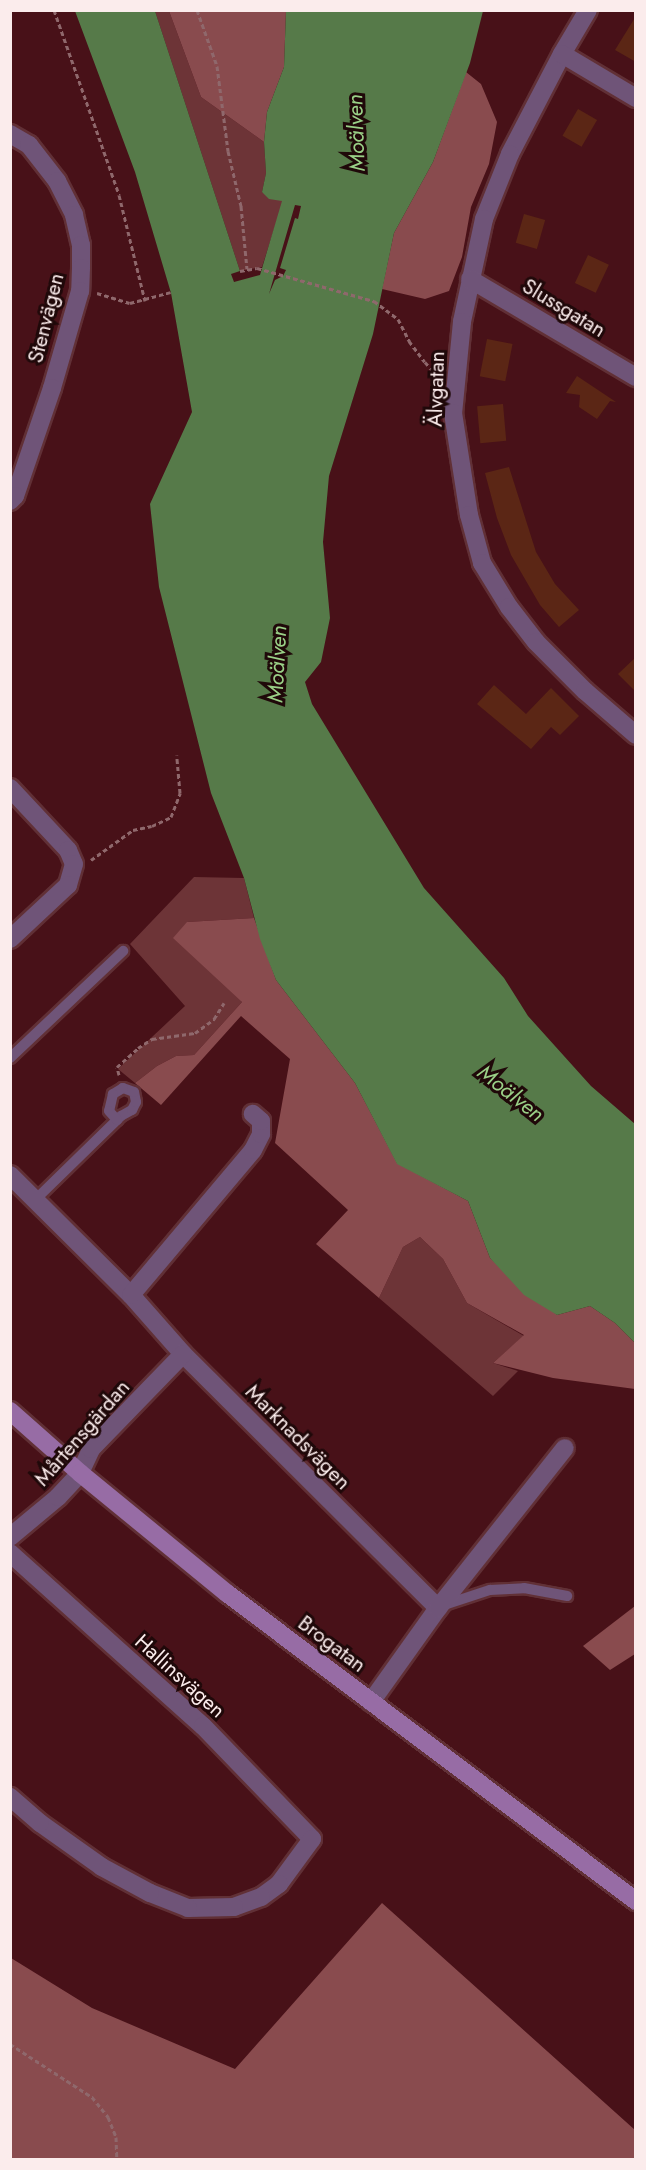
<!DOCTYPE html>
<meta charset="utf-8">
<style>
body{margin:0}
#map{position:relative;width:646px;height:2170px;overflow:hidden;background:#481118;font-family:Jost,sans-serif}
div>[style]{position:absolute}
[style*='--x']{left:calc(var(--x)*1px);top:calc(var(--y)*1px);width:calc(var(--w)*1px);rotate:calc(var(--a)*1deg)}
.green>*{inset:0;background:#6d3437}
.forest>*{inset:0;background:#894b4e}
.water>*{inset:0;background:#567a49}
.building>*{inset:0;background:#5b2615;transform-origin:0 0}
.path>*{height:3px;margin-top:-1.5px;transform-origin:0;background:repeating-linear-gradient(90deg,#8f686c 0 4.5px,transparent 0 7.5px)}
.roads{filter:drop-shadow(2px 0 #613036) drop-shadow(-2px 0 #613036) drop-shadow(0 2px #613036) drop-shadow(0 -2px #613036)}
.lane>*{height:10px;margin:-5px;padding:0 5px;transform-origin:5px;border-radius:5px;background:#6f5478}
.street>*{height:18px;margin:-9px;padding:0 9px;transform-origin:9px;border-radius:9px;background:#6f5478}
.secondary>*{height:18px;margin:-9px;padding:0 9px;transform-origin:9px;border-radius:9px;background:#976ca5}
span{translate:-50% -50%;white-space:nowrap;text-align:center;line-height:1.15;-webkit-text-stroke:6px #1f0809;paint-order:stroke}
.street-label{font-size:21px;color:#fbecec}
.water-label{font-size:22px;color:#9ad087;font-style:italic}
.frame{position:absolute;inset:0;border:12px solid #fbecec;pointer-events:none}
</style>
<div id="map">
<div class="green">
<i style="clip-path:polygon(155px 11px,169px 11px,201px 97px,264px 142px,266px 173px,262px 192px,283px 201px,262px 267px,240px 271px)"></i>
<i style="clip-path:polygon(194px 877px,244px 878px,254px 918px,187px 922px,242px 1002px,194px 1055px,176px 1056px,157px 1066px,135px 1083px,118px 1069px,185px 1006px,130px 944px)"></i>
<i style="clip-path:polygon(420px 1237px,443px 1259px,467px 1303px,524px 1336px,493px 1363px,518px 1371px,493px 1396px,379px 1298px,403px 1247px)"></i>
</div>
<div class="forest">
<i style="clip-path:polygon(169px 11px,286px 11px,284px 67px,267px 112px,264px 142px,201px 97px)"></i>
<i style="clip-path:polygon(466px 72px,481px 84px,497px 122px,489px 164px,471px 207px,462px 257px,449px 291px,425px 299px,382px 289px,394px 233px,433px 162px)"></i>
<i style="clip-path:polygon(254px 918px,276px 980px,355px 1083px,397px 1163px,468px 1201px,490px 1258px,557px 1315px,590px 1306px,615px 1323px,635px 1343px,635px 1389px,553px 1378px,493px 1363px,524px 1335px,467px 1303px,443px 1259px,420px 1237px,403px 1247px,379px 1298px,316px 1244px,348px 1210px,275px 1143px,290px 1059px,241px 1016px,161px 1105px,135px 1083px,157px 1066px,176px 1056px,194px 1055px,242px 1002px,173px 938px,187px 922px)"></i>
<i style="clip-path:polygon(635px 1606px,635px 1654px,610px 1670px,583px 1646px)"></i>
<i style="clip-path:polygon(382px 1903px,635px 2130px,635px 2159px,11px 2159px,11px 1958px,92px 2008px,235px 2069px)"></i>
</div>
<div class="water">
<i style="clip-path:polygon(evenodd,75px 11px,155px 11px,240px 271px,231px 274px,234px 282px,260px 275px,282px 201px,269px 199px,262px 192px,266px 173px,264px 142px,267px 112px,284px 67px,286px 11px,483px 11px,470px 63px,433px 162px,394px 233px,373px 334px,329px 476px,323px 542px,330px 618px,321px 662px,305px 682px,312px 704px,424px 888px,504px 978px,528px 1016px,591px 1086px,635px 1124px,635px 1343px,615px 1323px,590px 1306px,557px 1315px,524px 1295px,490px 1258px,468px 1201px,397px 1164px,355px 1083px,276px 980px,260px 939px,244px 878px,211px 793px,159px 587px,150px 504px,192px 412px,171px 293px,135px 172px,75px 11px,295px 205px,301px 206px,298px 219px,295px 218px,280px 268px,286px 270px,283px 276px,275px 280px,269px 294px,295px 205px)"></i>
</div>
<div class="building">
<i style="clip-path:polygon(636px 16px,636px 62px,615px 50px)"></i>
<i style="left:578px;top:109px;width:22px;height:31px;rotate:30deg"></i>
<i style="left:524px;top:214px;width:22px;height:30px;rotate:16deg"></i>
<i style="left:588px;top:255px;width:23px;height:31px;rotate:25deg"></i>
<i style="left:487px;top:339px;width:26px;height:38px;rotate:11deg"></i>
<i style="clip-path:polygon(577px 376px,616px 402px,610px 401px,597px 419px,579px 407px,580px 395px,566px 393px)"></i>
<i style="left:503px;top:404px;width:37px;height:26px;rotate:85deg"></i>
<i style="clip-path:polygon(509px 467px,536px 552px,555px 584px,579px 610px,559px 627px,540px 605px,511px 555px,497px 518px,485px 473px)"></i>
<i style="clip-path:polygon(636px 657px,636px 692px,618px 674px)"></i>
<i style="clip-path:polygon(494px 685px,526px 714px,551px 688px,579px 716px,560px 735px,551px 727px,531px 749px,477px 704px)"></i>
</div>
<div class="path">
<i style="--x:54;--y:10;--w:196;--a:70.6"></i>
<i style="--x:119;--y:195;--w:109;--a:76.2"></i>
<i style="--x:197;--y:10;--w:59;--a:70.3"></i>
<i style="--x:217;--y:66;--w:86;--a:82.6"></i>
<i style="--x:228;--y:151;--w:57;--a:76.7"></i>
<i style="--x:241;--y:206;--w:63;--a:84.6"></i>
<i style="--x:240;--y:271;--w:17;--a:-10"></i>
<i style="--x:257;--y:268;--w:122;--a:15.8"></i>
<i style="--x:374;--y:301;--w:30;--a:37"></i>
<i style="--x:398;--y:319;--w:25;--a:63"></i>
<i style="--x:409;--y:341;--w:26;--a:53"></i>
<i style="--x:425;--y:362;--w:11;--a:49"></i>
<i style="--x:432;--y:370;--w:9;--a:18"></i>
<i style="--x:97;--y:293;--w:34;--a:17"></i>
<i style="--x:130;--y:303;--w:42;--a:-15"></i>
<i style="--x:91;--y:860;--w:52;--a:-35.5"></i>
<i style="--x:133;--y:830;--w:19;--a:-12"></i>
<i style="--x:152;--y:826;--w:21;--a:-25"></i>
<i style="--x:171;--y:817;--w:26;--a:-69"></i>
<i style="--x:180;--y:793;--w:38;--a:-95"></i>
<i style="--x:119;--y:1075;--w:8;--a:-104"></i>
<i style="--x:117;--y:1067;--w:28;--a:-42"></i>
<i style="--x:138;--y:1048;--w:17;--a:-33"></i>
<i style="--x:152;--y:1039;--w:43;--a:-7.9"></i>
<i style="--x:195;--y:1033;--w:24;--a:-36"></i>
<i style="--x:214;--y:1019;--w:19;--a:-58"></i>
<i style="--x:10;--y:2044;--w:98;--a:32.9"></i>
<i style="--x:92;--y:2097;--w:26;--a:51"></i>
<i style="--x:108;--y:2117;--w:22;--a:68"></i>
<i style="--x:116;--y:2137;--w:23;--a:88"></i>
</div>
<div class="roads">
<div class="lane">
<i style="--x:10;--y:1058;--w:156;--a:-43.4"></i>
<i style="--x:35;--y:1200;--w:115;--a:-44.3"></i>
<i style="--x:117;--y:1120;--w:6;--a:-45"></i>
<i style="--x:121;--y:1116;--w:13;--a:-29"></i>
<i style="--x:132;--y:1110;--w:9;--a:-63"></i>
<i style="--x:136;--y:1102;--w:10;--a:-101"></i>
<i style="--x:134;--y:1092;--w:12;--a:-160"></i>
<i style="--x:123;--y:1088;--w:12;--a:149"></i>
<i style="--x:113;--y:1094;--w:17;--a:103"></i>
<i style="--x:109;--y:1111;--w:12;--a:48"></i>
<i style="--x:441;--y:1606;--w:52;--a:-18.1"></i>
<i style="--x:490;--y:1590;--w:34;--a:-3"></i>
<i style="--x:524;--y:1588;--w:44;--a:10.5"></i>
</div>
<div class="street">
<i style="--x:588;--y:10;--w:51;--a:120.6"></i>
<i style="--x:562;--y:54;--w:113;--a:117.5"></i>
<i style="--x:510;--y:154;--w:70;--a:111.8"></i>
<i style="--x:484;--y:219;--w:105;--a:102.1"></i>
<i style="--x:462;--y:322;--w:91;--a:95.6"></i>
<i style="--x:453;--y:413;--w:103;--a:81.1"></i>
<i style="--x:469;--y:515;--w:50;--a:74.8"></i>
<i style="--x:482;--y:563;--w:52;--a:58.5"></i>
<i style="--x:509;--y:607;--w:44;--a:52.4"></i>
<i style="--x:536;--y:642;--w:69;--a:45"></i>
<i style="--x:585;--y:691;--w:67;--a:40.8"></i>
<i style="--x:562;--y:54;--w:86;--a:30.7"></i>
<i style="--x:10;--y:134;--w:22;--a:30"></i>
<i style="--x:29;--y:145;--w:46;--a:52.1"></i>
<i style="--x:57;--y:181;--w:38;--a:63"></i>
<i style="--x:74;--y:215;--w:31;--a:77"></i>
<i style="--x:81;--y:245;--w:23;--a:90"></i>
<i style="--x:81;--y:268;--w:23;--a:92"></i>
<i style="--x:80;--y:291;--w:101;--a:106.1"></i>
<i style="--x:52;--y:388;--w:114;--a:108.9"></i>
<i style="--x:15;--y:496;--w:7;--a:135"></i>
<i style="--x:470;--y:279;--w:193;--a:30.6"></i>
<i style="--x:10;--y:788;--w:85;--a:46.9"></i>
<i style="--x:68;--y:850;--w:15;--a:67"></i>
<i style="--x:74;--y:864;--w:22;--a:106"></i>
<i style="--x:68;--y:885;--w:79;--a:137"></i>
<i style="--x:10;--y:1175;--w:170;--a:44.8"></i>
<i style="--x:131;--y:1295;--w:79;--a:48.6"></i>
<i style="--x:183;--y:1354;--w:360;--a:44.9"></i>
<i style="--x:131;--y:1295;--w:189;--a:-49.9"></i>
<i style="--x:253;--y:1150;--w:18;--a:-63"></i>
<i style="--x:261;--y:1134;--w:13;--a:-90"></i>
<i style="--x:261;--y:1121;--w:11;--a:-139"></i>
<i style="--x:10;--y:1537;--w:62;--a:-39.8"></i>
<i style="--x:58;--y:1497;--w:33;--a:-47"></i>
<i style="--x:80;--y:1473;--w:26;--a:-65"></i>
<i style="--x:91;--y:1449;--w:132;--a:-45.9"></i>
<i style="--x:10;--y:1553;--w:259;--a:41.9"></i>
<i style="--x:203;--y:1726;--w:157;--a:46"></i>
<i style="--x:312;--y:1839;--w:56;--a:126.3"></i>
<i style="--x:279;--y:1884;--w:22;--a:144"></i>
<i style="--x:261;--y:1897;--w:29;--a:160"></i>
<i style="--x:234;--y:1907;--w:46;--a:178.8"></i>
<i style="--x:188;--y:1908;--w:41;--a:-158.5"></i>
<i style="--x:150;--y:1893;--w:55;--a:-151.6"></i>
<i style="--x:102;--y:1867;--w:76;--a:-144.6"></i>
<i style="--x:40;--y:1823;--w:40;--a:-139"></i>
<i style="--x:371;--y:1702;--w:115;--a:-54.5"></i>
<i style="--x:438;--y:1608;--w:204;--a:-51.6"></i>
</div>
<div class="secondary">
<i style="--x:10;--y:1411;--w:94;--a:41.5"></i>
<i style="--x:80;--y:1473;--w:191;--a:39.3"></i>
<i style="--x:228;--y:1594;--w:511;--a:36.96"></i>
</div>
</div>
<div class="street-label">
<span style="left:564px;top:308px;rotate:31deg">Slussgatan</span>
<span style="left:46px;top:318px;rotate:-76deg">Stenvägen</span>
<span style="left:436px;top:389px;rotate:-88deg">Älvgatan</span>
<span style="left:82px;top:1433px;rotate:-49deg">Mårtensgärdan</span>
<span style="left:298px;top:1437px;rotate:45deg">Marknadsvägen</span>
<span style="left:332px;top:1644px;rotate:37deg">Brogatan</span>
<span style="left:180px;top:1676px;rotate:42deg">Hallinsvägen</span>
</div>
<div class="water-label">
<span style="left:356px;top:133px;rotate:-92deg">Moälven</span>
<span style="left:277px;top:664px;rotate:-87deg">Moälven</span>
<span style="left:511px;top:1093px;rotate:38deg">Moälven</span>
</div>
<div class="frame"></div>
</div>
